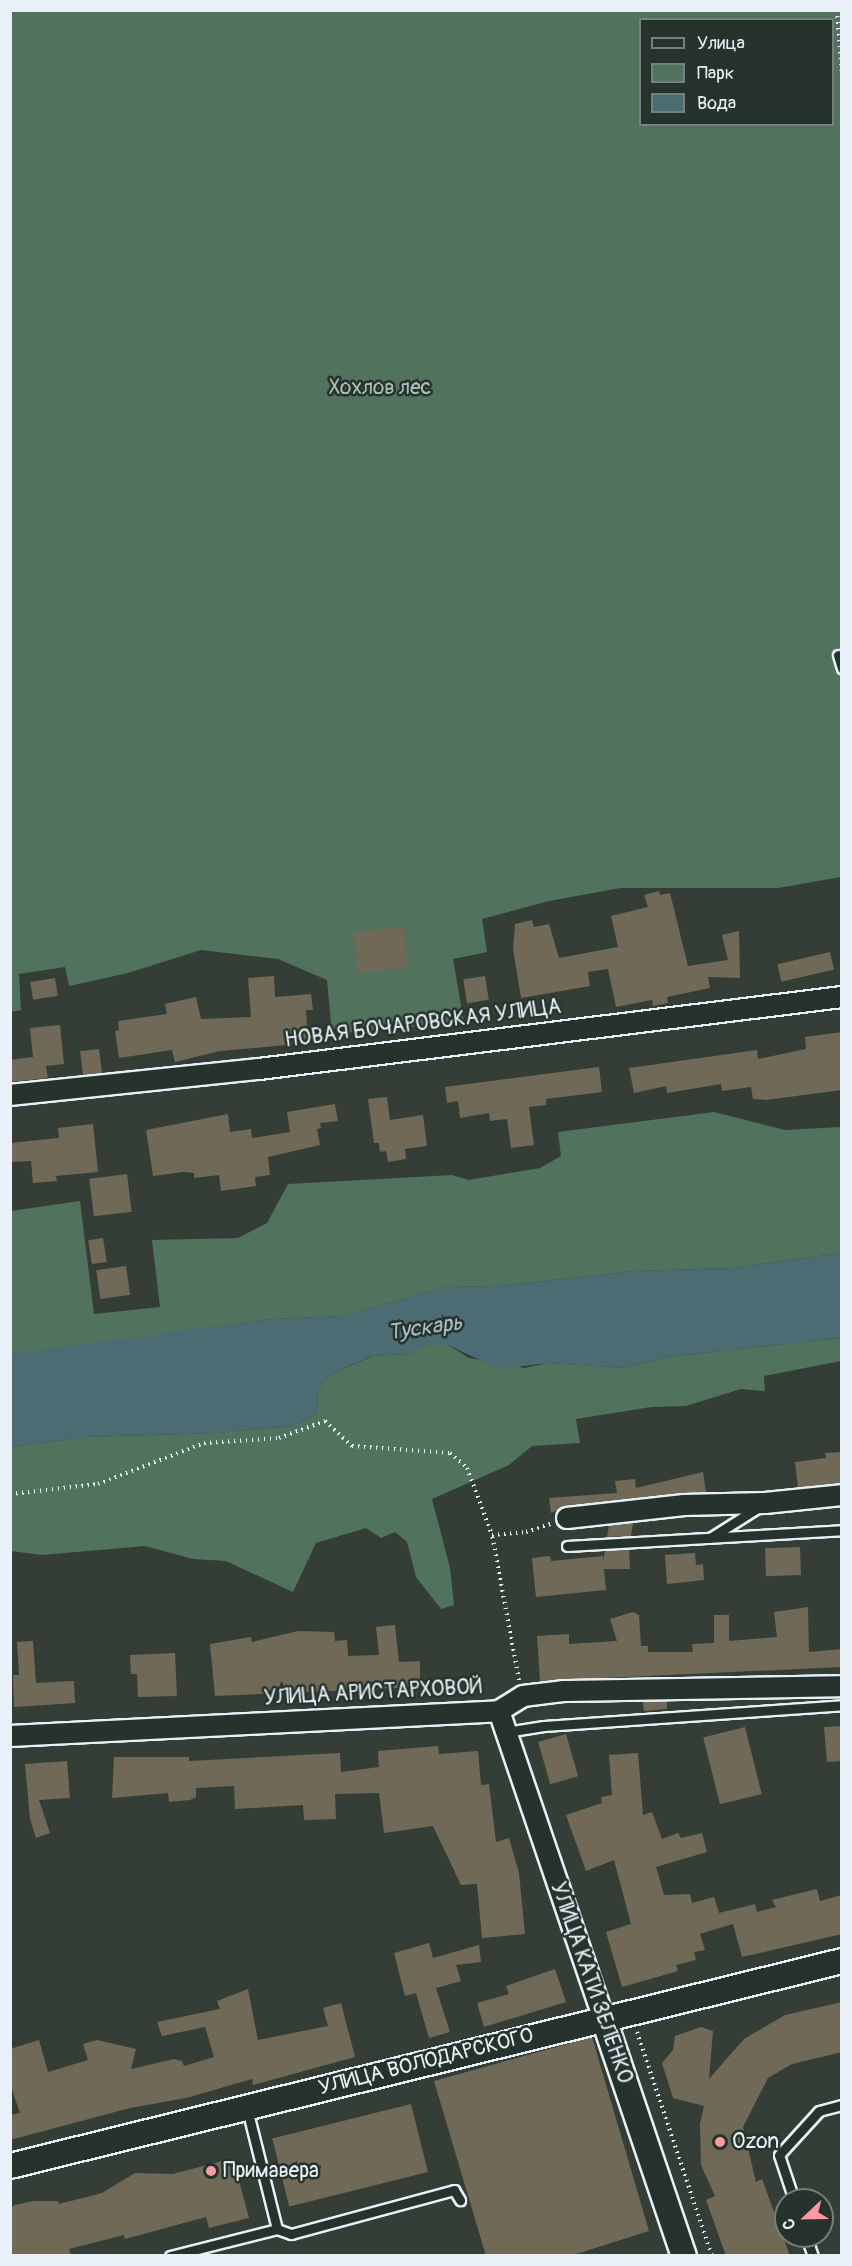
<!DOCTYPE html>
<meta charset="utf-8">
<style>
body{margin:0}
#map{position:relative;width:852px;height:2266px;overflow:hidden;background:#353e36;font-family:Pangolin,sans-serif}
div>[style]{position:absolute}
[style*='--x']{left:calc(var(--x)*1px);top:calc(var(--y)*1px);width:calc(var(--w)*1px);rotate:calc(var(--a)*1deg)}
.green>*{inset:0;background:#51725c}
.water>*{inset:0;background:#4c6c73}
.building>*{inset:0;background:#706958;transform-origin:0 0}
.path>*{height:4px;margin-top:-2px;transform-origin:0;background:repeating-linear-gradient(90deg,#e8f1f8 0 1.5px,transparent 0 6px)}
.roads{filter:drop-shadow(2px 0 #e8f1f8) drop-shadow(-2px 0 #e8f1f8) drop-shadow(0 2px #e8f1f8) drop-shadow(0 -2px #e8f1f8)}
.service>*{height:9px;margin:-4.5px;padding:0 4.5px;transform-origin:4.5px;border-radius:4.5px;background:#26332d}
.minor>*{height:20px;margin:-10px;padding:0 10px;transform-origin:10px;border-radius:10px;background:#26332d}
.tertiary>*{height:24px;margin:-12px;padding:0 12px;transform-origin:12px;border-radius:12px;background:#26332d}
.dots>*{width:16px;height:16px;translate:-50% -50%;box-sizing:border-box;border:3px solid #26332d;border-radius:50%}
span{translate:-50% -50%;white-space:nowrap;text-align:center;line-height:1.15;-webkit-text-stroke:5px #26332d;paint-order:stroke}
.park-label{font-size:21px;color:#acbeba}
.street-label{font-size:21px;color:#e8f1f8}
.poi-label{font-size:21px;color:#e8f1f8}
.left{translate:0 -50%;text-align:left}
.water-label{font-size:22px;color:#aabcc3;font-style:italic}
.frame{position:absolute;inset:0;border:12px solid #e8f1f8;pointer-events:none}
.legend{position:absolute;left:639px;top:18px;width:195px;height:108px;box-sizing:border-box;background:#26332d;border:2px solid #747f7e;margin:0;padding:8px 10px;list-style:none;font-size:18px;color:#e8f1f8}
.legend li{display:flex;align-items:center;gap:12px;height:30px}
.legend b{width:30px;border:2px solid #747f7e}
.north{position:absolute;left:774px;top:2188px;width:60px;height:60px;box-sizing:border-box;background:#26332d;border:2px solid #747f7e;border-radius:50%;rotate:248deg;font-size:16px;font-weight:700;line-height:24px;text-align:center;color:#e8f1f8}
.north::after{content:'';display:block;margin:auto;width:21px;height:27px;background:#ff9aa2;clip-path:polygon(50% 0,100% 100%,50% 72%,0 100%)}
</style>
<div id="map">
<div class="green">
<i style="clip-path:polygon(evenodd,11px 11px,841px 11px,841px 877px,778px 888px,620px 888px,549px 901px,482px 919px,487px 952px,453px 959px,464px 1022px,332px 1034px,327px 980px,278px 959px,201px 950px,128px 973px,69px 986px,65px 967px,19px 974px,21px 1010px,11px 1012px,11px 11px,640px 20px,832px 20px,832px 124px,640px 124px,640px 20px)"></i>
<i style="clip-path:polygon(714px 1112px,785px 1130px,841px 1127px,841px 1253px,733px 1268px,635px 1271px,499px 1286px,445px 1287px,343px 1316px,273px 1319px,11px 1355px,11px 1211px,80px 1201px,94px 1314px,160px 1307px,152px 1240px,238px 1238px,267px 1223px,288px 1184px,452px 1175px,469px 1180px,540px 1168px,561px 1156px,558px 1132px)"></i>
<i style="clip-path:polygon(841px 1338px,841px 1361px,764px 1376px,765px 1391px,741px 1389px,686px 1406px,651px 1407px,576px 1419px,580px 1443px,532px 1446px,509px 1465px,432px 1499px,450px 1568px,454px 1605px,441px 1609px,416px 1577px,407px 1542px,395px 1532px,381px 1538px,366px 1528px,316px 1543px,293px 1592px,226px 1561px,193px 1559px,145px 1546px,42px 1555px,11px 1551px,11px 1447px,84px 1437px,217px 1433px,291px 1426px,317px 1414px,318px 1390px,329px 1375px,373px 1356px,408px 1354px,427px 1345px,448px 1345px,469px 1358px,525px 1368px,547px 1363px,624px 1368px,669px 1357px)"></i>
</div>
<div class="water">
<i style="clip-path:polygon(841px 1253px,841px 1338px,669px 1357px,624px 1368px,547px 1363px,499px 1369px,448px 1345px,427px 1345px,408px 1354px,372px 1356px,329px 1375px,318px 1390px,317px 1414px,291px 1426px,217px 1433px,84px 1437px,11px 1447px,11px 1355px,23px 1352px,273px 1319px,343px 1316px,445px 1287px,499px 1286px,635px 1271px,733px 1268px)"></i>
</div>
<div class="building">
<i style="clip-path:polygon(659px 891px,660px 895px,670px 893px,688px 966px,728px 960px,722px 935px,739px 931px,740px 978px,708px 977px,710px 988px,667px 997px,668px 1003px,653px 1006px,652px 1000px,616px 1007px,608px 969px,588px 972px,590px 986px,521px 998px,513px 949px,515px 924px,532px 920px,534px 927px,549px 924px,559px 958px,618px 947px,611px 916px,648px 907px,644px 895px)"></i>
<i style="left:404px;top:927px;width:41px;height:51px;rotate:84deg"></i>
<i style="left:830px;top:952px;width:18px;height:54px;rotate:77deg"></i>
<i style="clip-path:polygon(274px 976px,275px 997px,311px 994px,313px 1010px,306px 1010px,308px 1043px,220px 1051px,175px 1062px,172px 1050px,119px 1058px,115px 1031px,119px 1030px,118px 1021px,167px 1014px,165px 1004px,196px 997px,201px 1019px,251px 1017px,248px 978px)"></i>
<i style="left:485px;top:976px;width:24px;height:22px;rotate:81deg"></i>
<i style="left:55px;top:978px;width:18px;height:25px;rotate:81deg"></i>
<i style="clip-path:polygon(60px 1025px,64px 1064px,46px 1066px,48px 1078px,10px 1082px,10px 1060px,33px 1057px,30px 1028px)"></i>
<i style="clip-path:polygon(842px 1032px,842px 1090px,766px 1100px,753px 1099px,751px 1087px,722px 1091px,721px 1084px,667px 1093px,666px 1086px,634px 1093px,629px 1068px,757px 1050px,758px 1059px,806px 1049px,805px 1037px)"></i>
<i style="left:99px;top:1049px;width:24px;height:19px;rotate:83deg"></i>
<i style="clip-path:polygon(599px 1067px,602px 1092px,546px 1099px,546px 1105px,529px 1107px,534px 1145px,511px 1148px,507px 1119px,490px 1121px,489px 1113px,460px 1118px,458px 1101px,447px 1103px,445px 1087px)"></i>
<i style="clip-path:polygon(387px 1097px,390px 1120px,423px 1115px,427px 1146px,405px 1149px,406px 1159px,388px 1162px,386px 1151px,380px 1152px,379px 1143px,374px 1143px,368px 1099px)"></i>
<i style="clip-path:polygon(335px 1104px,338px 1121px,320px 1123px,321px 1128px,317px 1129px,320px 1145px,268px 1157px,270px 1175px,255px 1177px,256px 1186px,221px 1191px,219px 1175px,194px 1178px,194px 1173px,183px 1172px,153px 1176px,146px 1130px,228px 1114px,230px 1132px,251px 1129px,252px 1138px,290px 1132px,287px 1112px)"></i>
<i style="clip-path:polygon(93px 1124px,98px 1172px,56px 1176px,57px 1181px,33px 1183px,31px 1161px,10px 1162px,10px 1143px,59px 1138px,58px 1128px)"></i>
<i style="left:127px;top:1174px;width:38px;height:38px;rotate:83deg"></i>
<i style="left:103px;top:1238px;width:24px;height:15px;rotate:81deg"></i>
<i style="left:126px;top:1266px;width:29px;height:30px;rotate:82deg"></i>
<i style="clip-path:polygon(842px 1452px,842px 1483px,798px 1488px,795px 1462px,826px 1458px,825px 1453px)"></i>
<i style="clip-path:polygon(703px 1472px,706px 1492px,566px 1506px,551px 1513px,549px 1498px,617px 1493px,615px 1481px,635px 1479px,636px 1488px)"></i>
<i style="clip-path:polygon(633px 1523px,631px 1536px,607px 1537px,609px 1525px)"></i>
<i style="left:800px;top:1547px;width:28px;height:35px;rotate:88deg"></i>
<i style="clip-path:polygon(629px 1549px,630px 1569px,604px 1569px,606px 1590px,536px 1597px,532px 1558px,550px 1556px,551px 1561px,603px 1556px,603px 1561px,605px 1551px)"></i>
<i style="clip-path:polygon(695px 1553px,696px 1565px,703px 1564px,704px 1580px,667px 1584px,665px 1555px)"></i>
<i style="clip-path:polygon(808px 1607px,809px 1652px,842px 1649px,842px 1667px,540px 1681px,537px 1636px,569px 1634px,569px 1644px,617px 1641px,610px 1619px,633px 1612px,639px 1615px,641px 1646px,648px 1646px,648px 1652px,693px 1652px,692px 1644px,714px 1643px,714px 1615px,729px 1615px,729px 1641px,777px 1637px,774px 1612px)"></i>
<i style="clip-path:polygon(395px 1625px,399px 1662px,420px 1661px,420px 1687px,215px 1696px,210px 1644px,251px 1637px,252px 1642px,298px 1631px,334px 1632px,335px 1641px,347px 1640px,348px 1656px,379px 1655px,376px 1627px)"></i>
<i style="clip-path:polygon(33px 1641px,36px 1683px,74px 1681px,75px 1703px,14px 1707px,13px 1675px,19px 1675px,17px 1642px)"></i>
<i style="clip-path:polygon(175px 1653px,177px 1696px,138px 1697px,137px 1674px,131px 1674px,130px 1655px)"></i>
<i style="clip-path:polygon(667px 1701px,667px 1709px,644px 1711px,643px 1702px)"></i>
<i style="clip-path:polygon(842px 1726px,842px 1761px,827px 1762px,824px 1727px)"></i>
<i style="left:745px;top:1727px;width:69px;height:43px;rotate:76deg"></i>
<i style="left:566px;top:1734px;width:44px;height:29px;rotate:74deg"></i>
<i style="clip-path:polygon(438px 1746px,439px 1754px,478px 1751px,481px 1785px,489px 1784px,496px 1842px,509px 1838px,519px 1873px,525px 1934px,482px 1938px,477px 1884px,461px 1885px,433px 1826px,384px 1833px,379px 1793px,335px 1794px,336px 1819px,304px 1820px,303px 1805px,235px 1809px,234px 1786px,196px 1788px,196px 1797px,190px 1800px,169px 1802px,168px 1793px,112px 1798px,114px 1757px,189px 1757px,189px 1761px,340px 1753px,341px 1772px,379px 1767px,378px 1751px)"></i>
<i style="clip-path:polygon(638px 1753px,643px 1815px,652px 1812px,662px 1839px,678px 1833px,681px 1838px,702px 1833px,707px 1852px,656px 1867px,664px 1895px,690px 1894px,692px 1903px,714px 1897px,719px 1913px,755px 1904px,757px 1912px,776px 1907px,772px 1900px,817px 1889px,820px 1901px,842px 1895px,842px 1934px,742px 1957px,733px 1924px,700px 1934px,705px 1950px,694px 1952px,696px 1960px,676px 1965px,678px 1971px,622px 1987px,606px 1932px,631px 1924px,614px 1860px,586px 1871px,566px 1815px,602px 1803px,601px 1797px,612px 1795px,609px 1755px)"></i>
<i style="clip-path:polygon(67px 1761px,70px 1798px,39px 1800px,50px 1833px,36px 1838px,30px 1819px,25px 1764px)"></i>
<i style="clip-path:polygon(429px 1943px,433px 1958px,479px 1945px,481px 1962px,456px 1965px,461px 1981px,436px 1988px,450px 2032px,429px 2038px,416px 1993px,405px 1996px,394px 1953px)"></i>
<i style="clip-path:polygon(555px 1969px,566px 2002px,484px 2027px,477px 2003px,509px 1994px,506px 1986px)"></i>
<i style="clip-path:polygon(248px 1989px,258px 2040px,328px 2026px,323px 2008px,341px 2003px,355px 2057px,253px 2085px,252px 2079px,186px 2098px,130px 2108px,10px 2140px,10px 2115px,20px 2113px,10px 2084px,10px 2049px,39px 2040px,48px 2072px,88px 2060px,83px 2044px,97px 2040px,136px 2049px,131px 2069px,174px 2059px,182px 2061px,184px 2066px,214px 2057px,205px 2027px,162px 2036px,157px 2022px,220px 2009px,217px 2001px)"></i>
<i style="clip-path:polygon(842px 2002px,842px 2052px,792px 2064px,768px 2078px,743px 2127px,756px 2182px,762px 2179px,790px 2256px,726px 2256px,706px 2200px,715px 2196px,701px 2165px,700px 2124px,704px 2106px,673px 2098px,662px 2063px,673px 2050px,675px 2036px,701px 2027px,713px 2031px,709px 2079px,744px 2039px,785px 2015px)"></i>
<i style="clip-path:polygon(592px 2037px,649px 2231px,570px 2256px,486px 2256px,434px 2081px)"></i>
<i style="left:411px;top:2104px;width:70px;height:143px;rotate:76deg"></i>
<i style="clip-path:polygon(233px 2158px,249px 2218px,209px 2228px,206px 2217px,125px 2239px,124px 2235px,69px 2249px,71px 2256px,10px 2256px,10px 2208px,15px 2205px,33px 2201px,58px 2201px,59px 2204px,102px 2193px,135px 2173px,173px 2174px)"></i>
</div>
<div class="path">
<i style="--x:837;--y:10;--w:67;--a:85.7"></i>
<i style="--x:10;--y:1494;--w:89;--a:-6.5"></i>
<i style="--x:98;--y:1484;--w:114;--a:-21.1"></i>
<i style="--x:204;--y:1443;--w:75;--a:-3.8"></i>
<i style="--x:279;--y:1438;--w:49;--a:-20.3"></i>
<i style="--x:325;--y:1421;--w:37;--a:43"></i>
<i style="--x:352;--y:1446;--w:98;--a:4.1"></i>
<i style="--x:450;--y:1453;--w:23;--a:41"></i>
<i style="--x:467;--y:1468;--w:72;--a:69.5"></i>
<i style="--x:519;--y:1680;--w:147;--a:-100.5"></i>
<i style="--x:492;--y:1535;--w:34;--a:-5"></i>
<i style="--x:526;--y:1532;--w:26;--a:-18"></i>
<i style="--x:637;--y:2032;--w:236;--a:71.5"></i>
</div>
<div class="roads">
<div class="service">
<i style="--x:838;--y:655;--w:14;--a:73"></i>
<i style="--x:710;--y:1538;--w:58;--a:-32.3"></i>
<i style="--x:567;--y:1546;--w:275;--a:-3.3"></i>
<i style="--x:506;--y:1732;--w:38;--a:-9"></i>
<i style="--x:544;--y:1726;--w:299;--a:-4"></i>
<i style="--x:794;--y:2200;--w:47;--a:-108.4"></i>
<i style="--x:779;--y:2155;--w:59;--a:-47.7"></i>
<i style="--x:819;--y:2111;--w:24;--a:-15"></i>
<i style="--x:277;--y:2229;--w:15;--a:20"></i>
<i style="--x:291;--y:2234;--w:169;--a:-15.1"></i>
<i style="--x:454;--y:2190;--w:12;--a:59"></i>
<i style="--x:806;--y:2236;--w:21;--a:71"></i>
<i style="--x:170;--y:2256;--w:110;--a:-14.2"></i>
<i style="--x:277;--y:2229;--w:124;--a:-104"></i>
</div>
<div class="minor">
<i style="--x:10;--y:1095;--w:250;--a:-6"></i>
<i style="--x:259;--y:1069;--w:587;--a:-7.04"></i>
<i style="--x:567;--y:1518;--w:118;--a:-6.3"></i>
<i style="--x:684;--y:1505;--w:81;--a:-1.4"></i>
<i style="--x:765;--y:1503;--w:77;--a:-5.9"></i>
<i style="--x:499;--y:1711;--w:323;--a:71.2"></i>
<i style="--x:10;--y:1736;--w:490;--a:-2.9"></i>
<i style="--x:499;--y:1711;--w:28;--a:-32"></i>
<i style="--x:523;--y:1696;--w:40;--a:-7.1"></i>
<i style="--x:563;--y:1691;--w:279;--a:-1"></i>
</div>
<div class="tertiary">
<i style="--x:603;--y:2017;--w:252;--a:71.3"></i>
<i style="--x:10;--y:2166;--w:857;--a:-13.84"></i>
</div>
</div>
<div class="dots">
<i style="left:720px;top:2142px;background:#ff9aa2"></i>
<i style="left:211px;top:2171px;background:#ff9aa2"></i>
</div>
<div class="park-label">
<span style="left:380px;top:388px">Хохлов лес</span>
</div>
<div class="street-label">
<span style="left:423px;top:1024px;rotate:-7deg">НОВАЯ БОЧАРОВСКАЯ УЛИЦА</span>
<span style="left:373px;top:1693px;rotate:-3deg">УЛИЦА АРИСТАРХОВОЙ</span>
<span style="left:591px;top:1983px;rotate:71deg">УЛИЦА КАТИ ЗЕЛЕНКО</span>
<span style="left:426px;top:2062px;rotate:-14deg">УЛИЦА ВОЛОДАРСКОГО</span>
</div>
<div class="poi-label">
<span class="left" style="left:732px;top:2142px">Ozon</span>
<span class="left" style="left:223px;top:2171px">Примавера</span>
</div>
<div class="water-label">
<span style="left:425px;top:1328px;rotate:-8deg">Тускарь</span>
</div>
<div class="frame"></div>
<ul class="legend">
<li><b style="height:8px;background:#26332d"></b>Улица</li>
<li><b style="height:16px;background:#51725c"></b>Парк</li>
<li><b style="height:16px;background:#4c6c73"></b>Вода</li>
</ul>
<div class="north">С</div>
</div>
